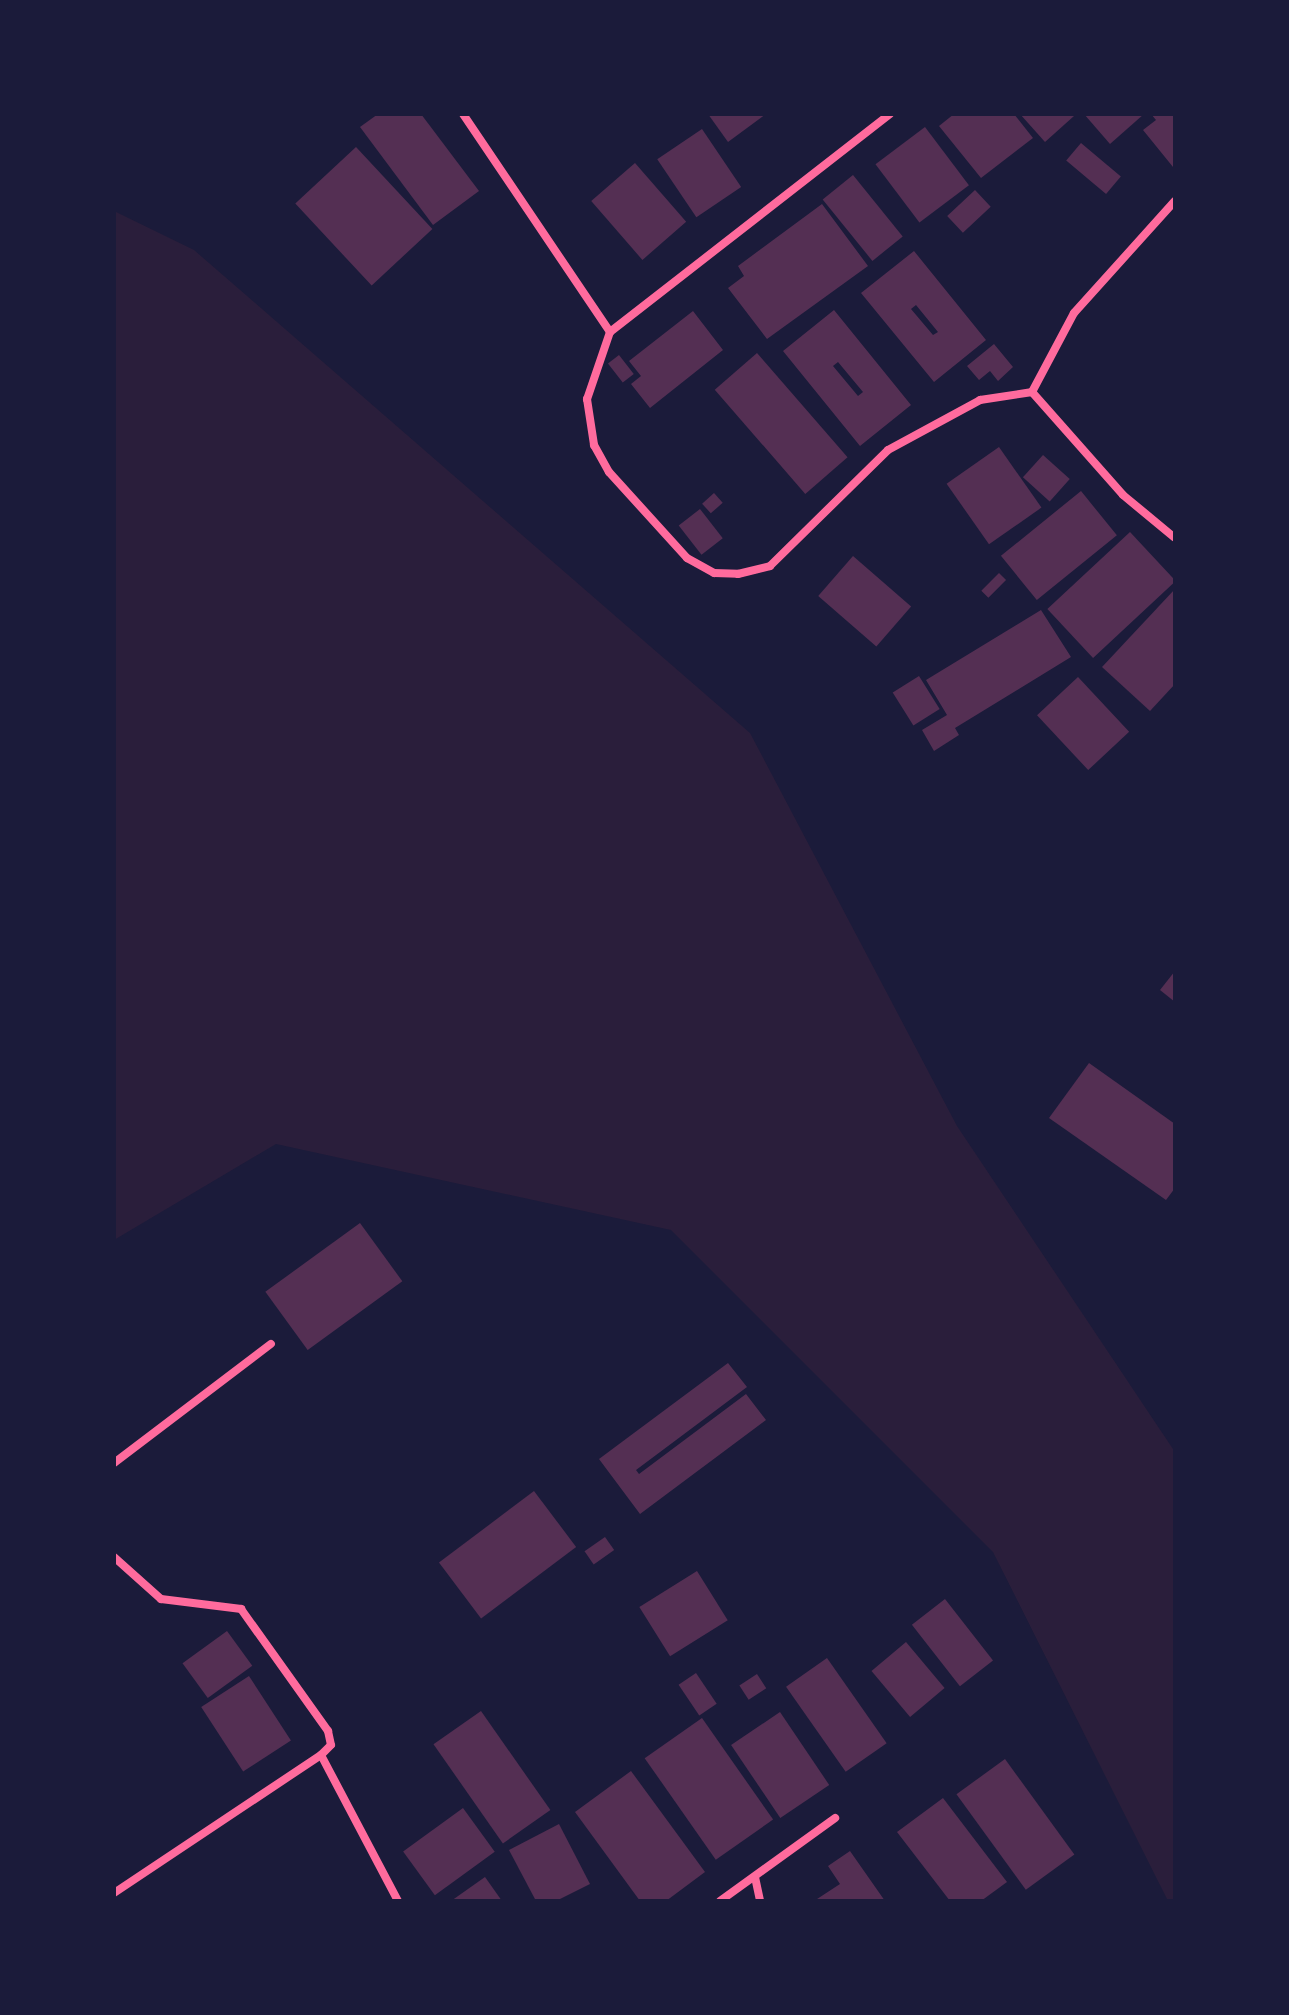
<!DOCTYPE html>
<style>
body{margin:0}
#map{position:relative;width:1289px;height:2015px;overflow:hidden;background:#1b1b3a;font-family:Barlow,sans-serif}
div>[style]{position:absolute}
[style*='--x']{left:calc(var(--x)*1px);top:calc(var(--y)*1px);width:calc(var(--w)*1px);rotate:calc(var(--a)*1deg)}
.green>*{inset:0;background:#2a1e3b}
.building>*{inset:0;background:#542f53;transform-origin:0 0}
.minor>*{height:8px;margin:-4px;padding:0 4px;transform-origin:4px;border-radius:4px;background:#ff6b9d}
span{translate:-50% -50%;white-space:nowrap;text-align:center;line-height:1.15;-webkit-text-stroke:6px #1b1b3a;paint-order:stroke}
.frame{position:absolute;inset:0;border:116px solid #1b1b3a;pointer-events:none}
</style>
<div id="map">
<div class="green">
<i style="clip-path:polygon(114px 211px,194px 250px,750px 733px,957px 1126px,1175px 1452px,1175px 1901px,1168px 1901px,993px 1552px,671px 1230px,276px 1144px,114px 1240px)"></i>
</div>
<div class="building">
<i style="clip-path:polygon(378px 114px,421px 114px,479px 191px,433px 225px,360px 127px)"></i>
<i style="clip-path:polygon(708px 114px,766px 114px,728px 142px)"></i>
<i style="clip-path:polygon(954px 114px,1014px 114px,1033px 138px,981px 178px,939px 126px)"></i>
<i style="clip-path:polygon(1020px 114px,1071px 114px,1074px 116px,1045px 142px)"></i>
<i style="clip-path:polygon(1084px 114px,1144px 114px,1110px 144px)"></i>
<i style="clip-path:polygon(1151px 114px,1175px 114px,1173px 167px,1143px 130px,1156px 120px)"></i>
<i style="left:925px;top:127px;width:73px;height:62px;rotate:53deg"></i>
<i style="left:702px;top:129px;width:70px;height:54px;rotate:56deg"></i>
<i style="left:1081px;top:143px;width:52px;height:23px;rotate:40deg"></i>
<i style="left:356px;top:147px;width:112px;height:83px;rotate:47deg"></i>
<i style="left:635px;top:163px;width:78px;height:58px;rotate:49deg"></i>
<i style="left:853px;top:175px;width:79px;height:39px;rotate:51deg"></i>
<i style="left:975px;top:190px;width:23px;height:38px;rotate:47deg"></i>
<i style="clip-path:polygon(822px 204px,868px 266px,767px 339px,728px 288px,744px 276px,738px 266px)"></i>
<i style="clip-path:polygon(evenodd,914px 251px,986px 340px,934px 382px,861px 293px,914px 251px,916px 305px,938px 332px,933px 335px,911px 309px,916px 305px)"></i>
<i style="clip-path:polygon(evenodd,834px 310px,911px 405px,860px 446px,783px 351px,834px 310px,838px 362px,863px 392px,858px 396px,833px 366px,838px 362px)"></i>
<i style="clip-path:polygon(693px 311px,723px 350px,650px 408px,631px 384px,641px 376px,629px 361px)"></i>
<i style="clip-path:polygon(994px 344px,1013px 367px,998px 381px,990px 371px,979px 380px,967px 366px)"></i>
<i style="left:757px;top:353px;width:138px;height:56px;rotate:49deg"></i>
<i style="left:619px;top:355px;width:24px;height:14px;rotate:52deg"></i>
<i style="left:999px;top:447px;width:74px;height:64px;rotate:55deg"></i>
<i style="left:1043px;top:455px;width:36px;height:30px;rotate:42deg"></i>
<i style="left:1081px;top:491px;width:57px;height:103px;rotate:51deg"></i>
<i style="left:714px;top:493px;width:13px;height:16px;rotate:48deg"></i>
<i style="left:700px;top:509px;width:37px;height:27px;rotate:52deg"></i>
<i style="left:1130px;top:532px;width:67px;height:113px;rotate:47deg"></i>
<i style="left:853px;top:556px;width:77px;height:53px;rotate:41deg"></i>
<i style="left:999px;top:573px;width:10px;height:25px;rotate:45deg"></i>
<i style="clip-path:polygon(1175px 589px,1175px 684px,1150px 711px,1102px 667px)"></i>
<i style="clip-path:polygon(1041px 610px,1071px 657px,955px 728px,959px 735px,934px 751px,922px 730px,947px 715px,926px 680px)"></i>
<i style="left:919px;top:676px;width:39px;height:31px;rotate:58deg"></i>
<i style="left:1078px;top:677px;width:75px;height:56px;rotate:47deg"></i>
<i style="clip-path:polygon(1175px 971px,1175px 1002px,1160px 990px)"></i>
<i style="clip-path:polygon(1089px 1063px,1175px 1124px,1175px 1188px,1166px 1200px,1049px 1118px)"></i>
<i style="left:360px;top:1223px;width:72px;height:117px;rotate:54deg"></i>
<i style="clip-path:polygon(728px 1363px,747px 1387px,636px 1470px,639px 1474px,746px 1394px,766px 1420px,640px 1514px,599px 1459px)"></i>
<i style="left:534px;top:1491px;width:70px;height:119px;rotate:53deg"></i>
<i style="left:605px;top:1537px;width:16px;height:25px;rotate:55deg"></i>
<i style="left:697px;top:1571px;width:58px;height:68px;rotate:58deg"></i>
<i style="left:945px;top:1599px;width:78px;height:42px;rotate:52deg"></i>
<i style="left:227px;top:1631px;width:43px;height:55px;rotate:54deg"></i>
<i style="left:906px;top:1642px;width:60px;height:45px;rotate:50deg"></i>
<i style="left:827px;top:1658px;width:104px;height:50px;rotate:55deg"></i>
<i style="left:696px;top:1673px;width:37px;height:21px;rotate:56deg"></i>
<i style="left:757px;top:1674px;width:17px;height:21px;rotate:57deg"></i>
<i style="left:249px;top:1676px;width:77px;height:57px;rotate:57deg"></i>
<i style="left:481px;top:1711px;width:121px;height:58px;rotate:55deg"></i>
<i style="left:780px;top:1712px;width:88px;height:59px;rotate:56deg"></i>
<i style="left:702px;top:1718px;width:124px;height:70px;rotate:55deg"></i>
<i style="left:1005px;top:1759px;width:118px;height:60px;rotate:54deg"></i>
<i style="clip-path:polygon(631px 1771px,705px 1872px,666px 1901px,640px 1901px,575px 1812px)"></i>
<i style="clip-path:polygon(943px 1798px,1007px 1882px,981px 1901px,950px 1901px,897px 1832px)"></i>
<i style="left:463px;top:1808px;width:54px;height:74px;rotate:54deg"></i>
<i style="clip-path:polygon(559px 1824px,590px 1884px,556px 1901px,536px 1901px,509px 1850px)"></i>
<i style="clip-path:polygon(850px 1851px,885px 1901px,814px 1901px,840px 1884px,828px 1866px)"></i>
<i style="clip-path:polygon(485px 1877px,502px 1901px,451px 1901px)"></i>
</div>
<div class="minor">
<i style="--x:463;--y:114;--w:263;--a:56"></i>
<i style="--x:610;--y:332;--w:71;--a:108.9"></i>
<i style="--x:587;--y:399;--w:47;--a:81.3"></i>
<i style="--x:594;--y:445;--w:31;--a:61"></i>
<i style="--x:609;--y:472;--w:116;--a:47.8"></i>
<i style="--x:687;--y:558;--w:31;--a:29"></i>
<i style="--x:714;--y:573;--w:24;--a:2"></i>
<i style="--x:738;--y:574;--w:33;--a:-14"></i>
<i style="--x:770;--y:566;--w:165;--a:-44.5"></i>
<i style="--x:888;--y:450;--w:105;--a:-28.5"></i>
<i style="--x:980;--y:400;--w:53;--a:-8.7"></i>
<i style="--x:610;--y:332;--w:355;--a:-37.9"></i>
<i style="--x:1032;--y:392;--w:89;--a:-62"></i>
<i style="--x:1074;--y:313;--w:151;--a:-48"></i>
<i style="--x:1032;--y:392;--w:137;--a:48.5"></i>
<i style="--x:1123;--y:495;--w:67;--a:39.6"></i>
<i style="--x:114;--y:1463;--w:197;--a:-37.2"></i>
<i style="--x:114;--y:1557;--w:63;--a:41.8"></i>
<i style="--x:161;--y:1599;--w:81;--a:7.1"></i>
<i style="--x:241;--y:1609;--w:150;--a:54.5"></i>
<i style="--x:328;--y:1731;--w:14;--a:78"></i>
<i style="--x:331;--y:1745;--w:14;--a:135"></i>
<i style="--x:321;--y:1755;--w:165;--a:62.2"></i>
<i style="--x:755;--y:1877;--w:25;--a:78"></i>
<i style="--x:114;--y:1893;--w:249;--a:-33.7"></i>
<i style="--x:720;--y:1901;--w:142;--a:-35.8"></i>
</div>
<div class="frame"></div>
</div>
